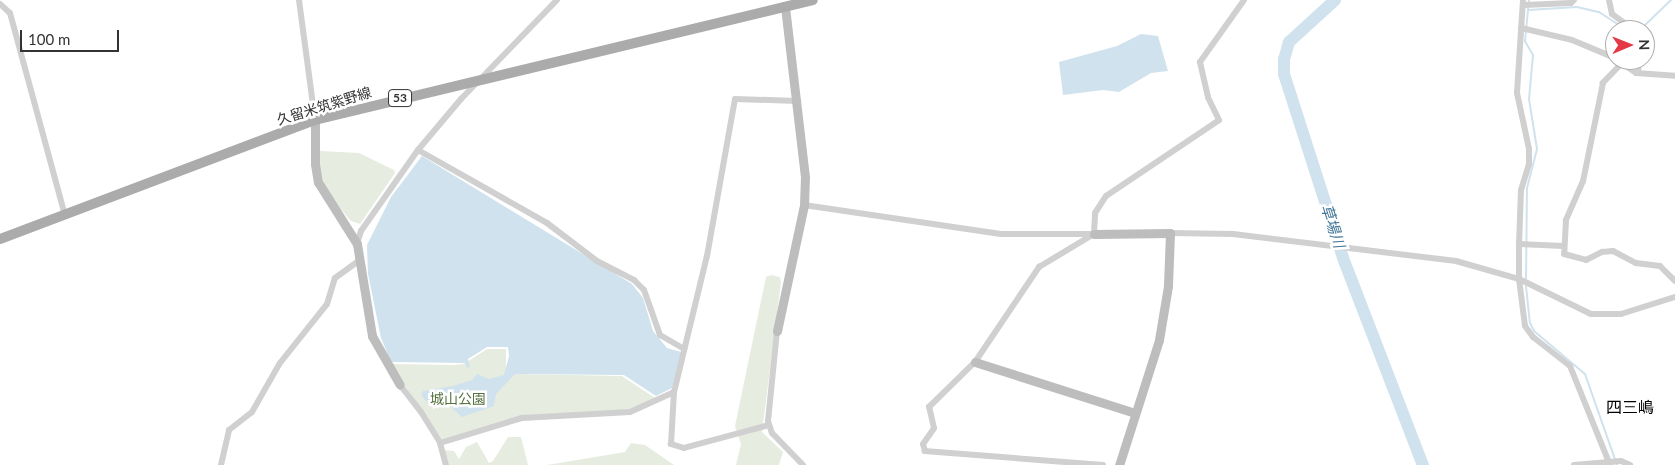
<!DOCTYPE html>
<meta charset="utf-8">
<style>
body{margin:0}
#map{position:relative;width:1675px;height:465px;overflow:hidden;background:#fff;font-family:Lato,"Noto Sans JP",sans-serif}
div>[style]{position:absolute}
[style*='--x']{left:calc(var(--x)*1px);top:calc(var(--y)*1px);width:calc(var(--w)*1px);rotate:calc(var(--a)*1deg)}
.green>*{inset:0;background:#e6ecdf}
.water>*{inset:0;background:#cfe2ee}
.stream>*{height:2px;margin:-1px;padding:0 1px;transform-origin:1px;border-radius:1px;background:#cfe2ee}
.river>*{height:12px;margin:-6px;padding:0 6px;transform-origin:6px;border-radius:6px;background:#cfe2ee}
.street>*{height:6px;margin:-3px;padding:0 3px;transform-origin:3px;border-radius:3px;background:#d0d0d0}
.secondary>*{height:9px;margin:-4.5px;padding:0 4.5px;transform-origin:4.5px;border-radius:4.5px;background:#bdbdbd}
.primary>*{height:10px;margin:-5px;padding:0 5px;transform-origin:5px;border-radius:5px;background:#ababab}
span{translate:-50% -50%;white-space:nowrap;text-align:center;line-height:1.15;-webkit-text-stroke:5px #fff;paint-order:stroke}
.shield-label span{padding:1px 4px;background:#fff;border:1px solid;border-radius:4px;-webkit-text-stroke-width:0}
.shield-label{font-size:12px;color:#333;font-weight:700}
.street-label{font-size:14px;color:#333}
.park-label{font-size:14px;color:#56703f}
.water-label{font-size:15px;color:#3f7597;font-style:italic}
.quarter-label{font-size:16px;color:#000}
.north{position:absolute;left:1605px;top:20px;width:50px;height:50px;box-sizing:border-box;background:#fff;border:1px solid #adadad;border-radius:50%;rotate:89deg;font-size:14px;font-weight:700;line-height:20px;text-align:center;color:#333}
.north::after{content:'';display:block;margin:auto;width:18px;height:22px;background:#e63946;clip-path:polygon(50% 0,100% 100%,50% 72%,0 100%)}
.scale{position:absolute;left:20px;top:30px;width:99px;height:22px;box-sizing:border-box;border:2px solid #333;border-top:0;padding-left:6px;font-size:15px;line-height:18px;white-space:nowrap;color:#333;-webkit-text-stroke:4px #fff;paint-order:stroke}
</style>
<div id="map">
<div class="green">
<i style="clip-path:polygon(320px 151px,359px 153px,394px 170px,395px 173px,360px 224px,351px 221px,338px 206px,325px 185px,319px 171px)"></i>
<i style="clip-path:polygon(771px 275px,780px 277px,781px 282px,762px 432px,783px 452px,779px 465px,736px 465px,741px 444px,735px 426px,766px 277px)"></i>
<i style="clip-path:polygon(487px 349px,506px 349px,506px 367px,515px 374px,622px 376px,655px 398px,634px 409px,511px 419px,442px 440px,390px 364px,455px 365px,464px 364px)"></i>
<i style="clip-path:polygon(508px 437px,521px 437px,528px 465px,448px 465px,443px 450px,454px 451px,459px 459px,466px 447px,477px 442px,489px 463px,493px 461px)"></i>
<i style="clip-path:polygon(631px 443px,645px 445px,674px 465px,547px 465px,625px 452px)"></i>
</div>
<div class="water">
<i style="clip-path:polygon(1141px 34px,1158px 36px,1168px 71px,1151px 73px,1119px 92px,1103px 90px,1063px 95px,1059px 62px,1117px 46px)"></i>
<i style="clip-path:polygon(422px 156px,632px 284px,643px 298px,653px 331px,667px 348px,681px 352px,672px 388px,656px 396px,624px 375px,515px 374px,496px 394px,494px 406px,462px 417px,449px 405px,430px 406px,421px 395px,423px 391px,453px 386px,472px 380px,477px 374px,489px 379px,504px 375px,509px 356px,508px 347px,487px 347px,468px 359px,470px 367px,467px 368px,465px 363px,391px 362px,381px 338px,368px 274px,367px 245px,391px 197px)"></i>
</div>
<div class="stream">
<i style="--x:1528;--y:10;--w:49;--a:-3.5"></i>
<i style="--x:1577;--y:7;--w:23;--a:13"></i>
<i style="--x:1599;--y:12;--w:33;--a:33"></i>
<i style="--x:1640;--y:30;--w:43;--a:-44.1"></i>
<i style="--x:1526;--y:281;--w:93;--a:-89.4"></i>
<i style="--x:1527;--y:188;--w:40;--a:-75.6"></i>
<i style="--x:1537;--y:149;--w:51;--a:-99.1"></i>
<i style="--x:1529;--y:99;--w:44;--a:-84.8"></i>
<i style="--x:1533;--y:55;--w:16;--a:-120"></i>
<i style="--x:1525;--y:41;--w:41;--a:-84.4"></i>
<i style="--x:1526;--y:286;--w:37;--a:84"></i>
<i style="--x:1530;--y:323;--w:9;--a:63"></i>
<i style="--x:1534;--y:331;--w:67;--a:40.1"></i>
<i style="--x:1585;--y:374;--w:96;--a:70.6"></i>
</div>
<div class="river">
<i style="--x:1335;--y:0;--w:62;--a:137.6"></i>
<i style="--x:1289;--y:42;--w:18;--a:106"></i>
<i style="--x:1284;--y:59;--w:15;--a:90"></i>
<i style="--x:1284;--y:74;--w:193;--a:72.2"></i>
<i style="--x:1343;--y:258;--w:222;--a:68.9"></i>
</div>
<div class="street">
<i style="--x:299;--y:0;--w:121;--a:82.4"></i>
<i style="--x:1523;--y:0;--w:93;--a:93.7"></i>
<i style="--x:1517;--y:93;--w:57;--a:77.9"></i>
<i style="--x:1529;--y:149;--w:15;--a:90"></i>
<i style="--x:1529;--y:164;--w:27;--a:107"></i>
<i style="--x:1521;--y:190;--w:54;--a:92.1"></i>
<i style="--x:1519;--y:244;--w:35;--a:90"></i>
<i style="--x:1519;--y:279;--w:47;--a:82.7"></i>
<i style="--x:1525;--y:326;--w:14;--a:54"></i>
<i style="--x:1533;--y:337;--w:47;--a:38.1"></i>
<i style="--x:1570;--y:366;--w:107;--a:68"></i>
<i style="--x:1609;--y:0;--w:14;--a:78"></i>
<i style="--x:1612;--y:14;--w:27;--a:36"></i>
<i style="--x:0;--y:4;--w:13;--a:42"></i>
<i style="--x:10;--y:13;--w:209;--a:74.8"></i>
<i style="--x:1523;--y:5;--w:48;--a:-2.4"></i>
<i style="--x:1571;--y:3;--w:4;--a:-45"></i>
<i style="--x:1521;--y:28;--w:52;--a:13.2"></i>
<i style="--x:1572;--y:40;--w:47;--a:22.7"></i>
<i style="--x:1619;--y:61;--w:21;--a:35"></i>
<i style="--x:1636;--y:73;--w:39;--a:4"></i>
<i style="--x:1622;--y:63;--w:28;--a:134"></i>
<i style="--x:1603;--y:83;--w:100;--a:101.5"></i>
<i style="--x:1583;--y:181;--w:43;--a:113.6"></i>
<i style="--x:1566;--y:220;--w:34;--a:93"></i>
<i style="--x:1564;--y:254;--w:23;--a:15"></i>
<i style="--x:1586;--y:260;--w:18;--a:-27"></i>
<i style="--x:1602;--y:252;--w:11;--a:-5"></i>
<i style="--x:1613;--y:251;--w:26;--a:28"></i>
<i style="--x:1636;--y:263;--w:24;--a:7"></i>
<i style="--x:1660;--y:266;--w:21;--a:45"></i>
<i style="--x:1638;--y:73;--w:13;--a:-86"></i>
<i style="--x:418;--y:150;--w:148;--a:29.5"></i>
<i style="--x:547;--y:223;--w:63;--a:37.2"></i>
<i style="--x:597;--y:261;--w:42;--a:27.2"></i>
<i style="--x:634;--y:280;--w:14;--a:45"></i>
<i style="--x:644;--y:290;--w:48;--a:70.4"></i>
<i style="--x:660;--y:335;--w:28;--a:30"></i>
<i style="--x:804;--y:205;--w:199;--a:8.4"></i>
<i style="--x:1001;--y:234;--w:93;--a:0"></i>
<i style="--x:1170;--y:233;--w:63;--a:0.9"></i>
<i style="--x:1233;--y:234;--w:225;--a:6.9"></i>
<i style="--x:1456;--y:261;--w:66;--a:15.9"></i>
<i style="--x:1519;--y:279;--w:80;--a:25.9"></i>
<i style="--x:1591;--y:314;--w:30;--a:0"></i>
<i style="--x:1621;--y:314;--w:57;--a:-17.5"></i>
<i style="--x:357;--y:244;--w:14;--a:-73"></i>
<i style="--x:361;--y:231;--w:99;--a:-54.9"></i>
<i style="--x:418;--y:150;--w:67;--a:-49.9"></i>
<i style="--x:461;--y:99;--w:138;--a:-45.9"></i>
<i style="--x:1519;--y:244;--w:44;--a:2.6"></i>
<i style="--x:777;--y:331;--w:90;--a:95.7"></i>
<i style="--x:768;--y:421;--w:13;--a:72"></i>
<i style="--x:772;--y:433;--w:45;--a:45.9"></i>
<i style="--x:400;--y:385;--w:34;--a:52"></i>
<i style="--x:421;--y:412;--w:36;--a:58"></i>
<i style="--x:440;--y:443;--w:23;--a:75"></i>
<i style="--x:769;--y:425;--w:88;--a:164.9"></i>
<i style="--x:684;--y:448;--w:14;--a:-163"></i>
<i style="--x:671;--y:444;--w:52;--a:-86.7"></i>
<i style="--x:674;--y:392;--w:140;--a:-76.4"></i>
<i style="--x:707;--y:256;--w:159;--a:-79.9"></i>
<i style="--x:735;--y:99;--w:63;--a:1.8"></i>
<i style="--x:440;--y:443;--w:86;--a:-17"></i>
<i style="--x:522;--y:418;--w:108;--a:-3.2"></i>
<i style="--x:630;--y:412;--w:48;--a:-24.4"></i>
<i style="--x:221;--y:465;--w:36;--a:-77"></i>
<i style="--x:229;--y:430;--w:29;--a:-38"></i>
<i style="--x:252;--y:412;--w:56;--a:-60.3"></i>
<i style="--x:280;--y:363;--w:75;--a:-51.5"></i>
<i style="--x:327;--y:304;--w:27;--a:-73"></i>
<i style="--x:335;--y:278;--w:29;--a:-36"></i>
<i style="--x:1103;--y:465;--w:179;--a:-175.5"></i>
<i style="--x:925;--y:451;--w:7;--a:-106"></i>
<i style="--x:923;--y:444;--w:19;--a:-55"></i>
<i style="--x:934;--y:428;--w:22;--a:-103"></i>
<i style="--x:929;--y:407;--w:64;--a:-44.4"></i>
<i style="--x:975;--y:362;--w:115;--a:-56"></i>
<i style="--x:1039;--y:267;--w:64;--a:-31"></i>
<i style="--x:1094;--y:234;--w:21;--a:-87"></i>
<i style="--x:1095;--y:213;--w:20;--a:-57"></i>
<i style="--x:1106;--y:196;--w:136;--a:-33.9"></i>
<i style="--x:1219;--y:120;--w:25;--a:-116"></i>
<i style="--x:1208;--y:97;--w:36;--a:-103"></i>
<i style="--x:1200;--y:62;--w:76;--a:-54.6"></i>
<i style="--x:1574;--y:465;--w:47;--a:-4.9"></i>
<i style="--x:1621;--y:461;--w:10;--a:24"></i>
</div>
<div class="secondary">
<i style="--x:315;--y:120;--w:44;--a:90"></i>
<i style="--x:315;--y:164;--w:18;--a:81"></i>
<i style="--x:318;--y:182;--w:73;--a:57.8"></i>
<i style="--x:357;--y:244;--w:93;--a:80.7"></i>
<i style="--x:372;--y:336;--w:56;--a:60.3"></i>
<i style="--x:1094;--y:234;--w:76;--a:-0.8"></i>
<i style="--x:1170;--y:233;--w:53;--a:92.2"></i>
<i style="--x:1168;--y:286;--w:55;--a:99.5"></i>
<i style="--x:1159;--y:340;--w:131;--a:107.7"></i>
<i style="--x:777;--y:331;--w:129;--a:-77.9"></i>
<i style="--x:804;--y:205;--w:28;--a:-88"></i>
<i style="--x:805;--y:177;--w:172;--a:-96.7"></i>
<i style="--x:975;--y:362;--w:168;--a:17.7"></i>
</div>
<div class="primary">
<i style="--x:0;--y:239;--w:337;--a:-20.7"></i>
<i style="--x:315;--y:120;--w:512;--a:-13.55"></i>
</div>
<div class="shield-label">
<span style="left:400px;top:98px">53</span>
</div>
<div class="street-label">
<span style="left:324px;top:106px;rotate:-17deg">久留米筑紫野線</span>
</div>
<div class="park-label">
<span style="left:458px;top:399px">城山公園</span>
</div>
<div class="water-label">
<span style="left:1333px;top:226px;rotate:72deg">草場川</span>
</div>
<div class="quarter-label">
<span style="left:1630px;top:407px">四三嶋</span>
</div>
<div class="north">N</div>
<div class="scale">100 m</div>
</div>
